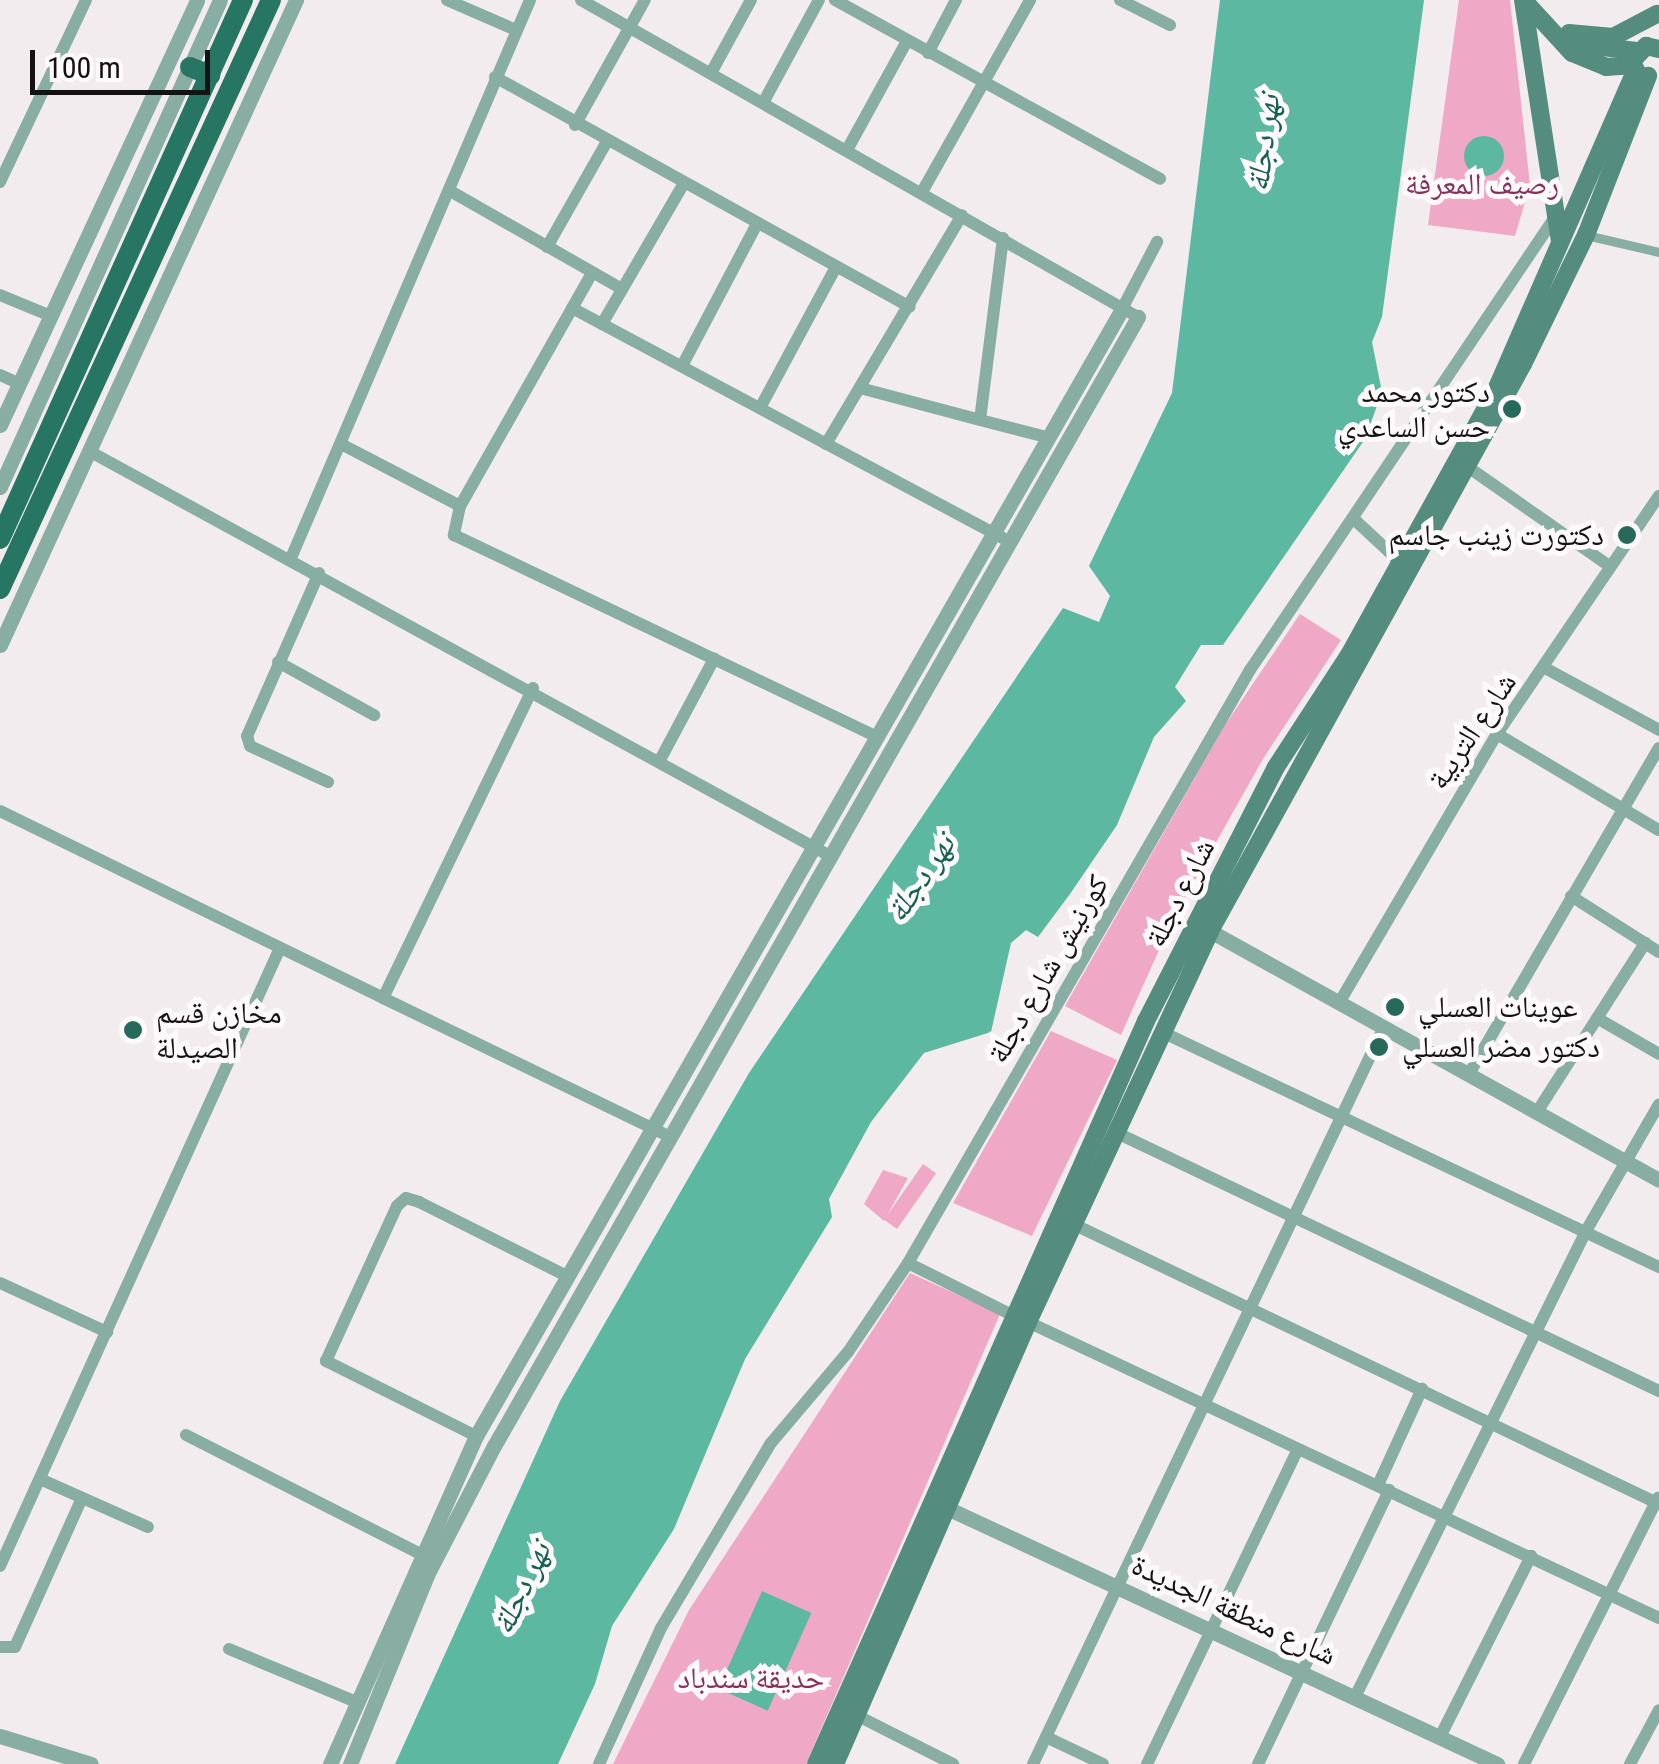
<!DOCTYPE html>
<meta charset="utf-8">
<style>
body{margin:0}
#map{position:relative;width:1659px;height:1764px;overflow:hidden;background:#f3ecef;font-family:"Roboto Condensed","Noto Naskh Arabic",sans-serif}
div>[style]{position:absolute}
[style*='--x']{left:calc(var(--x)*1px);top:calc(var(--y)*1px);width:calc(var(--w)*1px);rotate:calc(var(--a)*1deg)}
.green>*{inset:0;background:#efa9c7;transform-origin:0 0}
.water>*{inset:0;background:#5cb8a1;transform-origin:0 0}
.round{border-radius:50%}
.pedestrian>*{height:9px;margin:-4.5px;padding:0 4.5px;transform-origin:4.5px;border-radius:4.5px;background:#88ada2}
.minor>*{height:12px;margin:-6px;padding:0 6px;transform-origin:6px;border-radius:6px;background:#88ada2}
.tertiary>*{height:15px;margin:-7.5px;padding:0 7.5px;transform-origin:7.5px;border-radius:7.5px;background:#88ada2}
.secondary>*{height:18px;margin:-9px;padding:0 9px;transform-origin:9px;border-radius:9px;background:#548d7d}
.primary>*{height:20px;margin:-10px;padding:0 10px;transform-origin:10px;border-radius:10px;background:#277563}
.dots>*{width:28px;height:28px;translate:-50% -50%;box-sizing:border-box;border:5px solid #fefafc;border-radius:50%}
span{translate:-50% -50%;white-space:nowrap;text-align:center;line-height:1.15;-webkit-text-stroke:10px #fefafc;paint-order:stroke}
.park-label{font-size:30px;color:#86315c}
.poi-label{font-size:30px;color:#141213}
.right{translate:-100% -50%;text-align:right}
.left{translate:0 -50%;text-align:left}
.street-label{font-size:30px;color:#141213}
.water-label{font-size:32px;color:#176151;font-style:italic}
.scale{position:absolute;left:30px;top:50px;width:180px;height:45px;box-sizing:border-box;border:5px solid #141213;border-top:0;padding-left:12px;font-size:30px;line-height:35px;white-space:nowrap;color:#141213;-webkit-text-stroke:8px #fefafc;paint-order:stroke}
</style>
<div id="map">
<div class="green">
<i style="clip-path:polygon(1459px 0,1510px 0,1530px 185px,1515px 236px,1428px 225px)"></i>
<i style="clip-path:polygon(1300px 614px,1341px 640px,1263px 759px,1173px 919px,1121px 1035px,1065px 1006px,1225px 725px)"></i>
<i style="clip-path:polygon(1051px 1031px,1117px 1060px,1032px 1236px,953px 1203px)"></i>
<i style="left:923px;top:1164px;width:16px;height:68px;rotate:35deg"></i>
<i style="clip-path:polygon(883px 1170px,908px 1178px,884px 1221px,864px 1204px)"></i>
<i style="clip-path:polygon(910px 1273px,1000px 1314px,806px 1764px,613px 1764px,689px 1610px)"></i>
</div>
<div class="water">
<i style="clip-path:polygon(1220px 0,1424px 0,1382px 317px,1372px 342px,1382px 392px,1365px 439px,1223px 645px,1201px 645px,1175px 687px,1186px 701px,1154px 737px,1117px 825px,1070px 894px,1038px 937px,1026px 930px,1011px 943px,991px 1032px,924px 1053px,871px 1122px,829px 1199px,832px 1217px,745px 1359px,674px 1529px,612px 1626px,595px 1684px,558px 1764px,395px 1764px,560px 1401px,749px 1073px,1063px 608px,1099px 622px,1110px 596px,1089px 566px,1172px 393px)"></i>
<i class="round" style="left:1464px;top:136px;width:40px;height:40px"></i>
<i style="left:762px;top:1591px;width:54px;height:107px;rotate:24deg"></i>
</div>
<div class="pedestrian">
<i style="--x:1586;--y:235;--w:75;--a:13.1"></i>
</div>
<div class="minor">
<i style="--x:447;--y:0;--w:75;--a:23.5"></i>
<i style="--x:581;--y:0;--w:641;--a:29.65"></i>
<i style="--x:835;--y:0;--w:371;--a:28.8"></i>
<i style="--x:1120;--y:0;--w:56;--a:26.6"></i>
<i style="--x:928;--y:53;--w:60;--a:-62.2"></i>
<i style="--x:711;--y:73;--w:83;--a:-61.3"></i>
<i style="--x:495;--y:77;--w:474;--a:29"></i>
<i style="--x:763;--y:103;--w:117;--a:-61.5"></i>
<i style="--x:575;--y:125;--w:143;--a:-60.8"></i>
<i style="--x:847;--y:150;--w:124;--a:-61.2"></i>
<i style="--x:0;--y:182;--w:201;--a:-64.7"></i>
<i style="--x:452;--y:192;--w:196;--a:29.7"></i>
<i style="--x:922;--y:192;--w:220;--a:-60.6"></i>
<i style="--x:1003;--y:238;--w:183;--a:97.2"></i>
<i style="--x:980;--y:420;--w:68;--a:14.4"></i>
<i style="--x:547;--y:247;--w:120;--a:-60.4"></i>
<i style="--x:592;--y:273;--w:268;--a:119.5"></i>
<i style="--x:460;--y:506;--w:30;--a:102"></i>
<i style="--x:454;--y:535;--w:467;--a:25.5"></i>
<i style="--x:0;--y:295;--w:55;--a:22.4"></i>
<i style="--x:572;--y:308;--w:488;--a:28.1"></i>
<i style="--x:1122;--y:309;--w:76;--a:-62.4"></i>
<i style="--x:602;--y:324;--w:161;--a:-59.8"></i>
<i style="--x:682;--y:366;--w:161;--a:-62.2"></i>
<i style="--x:0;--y:375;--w:22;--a:24"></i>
<i style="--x:860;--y:388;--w:124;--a:14.9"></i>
<i style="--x:760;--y:408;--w:160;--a:-61.7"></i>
<i style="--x:341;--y:444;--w:134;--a:27.5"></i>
<i style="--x:826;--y:444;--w:266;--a:-59.3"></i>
<i style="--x:89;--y:451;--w:844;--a:28.66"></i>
<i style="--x:1468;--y:467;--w:171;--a:35"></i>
<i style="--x:1356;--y:521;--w:57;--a:42.9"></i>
<i style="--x:291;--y:558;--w:607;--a:-66.81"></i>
<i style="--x:319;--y:573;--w:178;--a:113.8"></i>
<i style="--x:247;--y:736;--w:10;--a:73"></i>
<i style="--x:250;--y:746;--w:86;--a:24.8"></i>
<i style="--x:278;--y:662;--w:110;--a:28.9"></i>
<i style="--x:1545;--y:668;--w:130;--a:28.5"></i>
<i style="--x:533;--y:688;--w:344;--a:115.8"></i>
<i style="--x:383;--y:998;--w:319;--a:25.8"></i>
<i style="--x:1497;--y:734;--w:188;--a:30.7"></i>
<i style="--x:660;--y:760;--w:115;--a:-61.9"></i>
<i style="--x:0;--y:811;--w:426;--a:26"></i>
<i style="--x:1571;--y:896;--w:104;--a:32.5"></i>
<i style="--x:1339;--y:1003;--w:312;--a:-59.6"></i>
<i style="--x:1497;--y:734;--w:288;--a:-55.8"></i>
<i style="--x:1597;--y:1018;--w:72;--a:30.1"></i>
<i style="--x:1162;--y:1032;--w:550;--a:25.31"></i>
<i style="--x:1469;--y:1074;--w:377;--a:-59.8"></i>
<i style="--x:1537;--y:1112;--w:201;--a:-57.4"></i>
<i style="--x:1115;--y:1132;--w:603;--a:25.46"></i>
<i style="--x:1073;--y:1224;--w:649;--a:25.54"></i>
<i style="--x:908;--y:1263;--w:116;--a:26.6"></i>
<i style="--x:0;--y:1283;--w:118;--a:24.6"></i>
<i style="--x:1028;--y:1322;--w:697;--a:25.13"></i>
<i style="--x:186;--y:1435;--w:261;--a:26.9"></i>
<i style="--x:476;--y:1436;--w:168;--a:-153.4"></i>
<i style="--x:326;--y:1361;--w:170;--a:-65.4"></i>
<i style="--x:397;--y:1206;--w:12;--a:-42"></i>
<i style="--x:406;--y:1198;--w:14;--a:17"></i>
<i style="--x:419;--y:1202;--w:165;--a:26.6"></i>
<i style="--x:40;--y:1479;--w:118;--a:24"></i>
<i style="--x:1378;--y:1485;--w:106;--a:-65.4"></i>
<i style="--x:0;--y:1566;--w:678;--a:-65.63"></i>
<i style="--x:0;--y:1647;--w:15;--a:0"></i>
<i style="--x:15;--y:1647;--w:163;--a:-65.8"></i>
<i style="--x:229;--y:1649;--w:135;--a:22.6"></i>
<i style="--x:1355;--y:1697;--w:520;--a:-63.63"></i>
<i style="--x:1586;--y:1231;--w:146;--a:-60.1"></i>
<i style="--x:856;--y:1715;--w:109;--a:26.8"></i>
<i style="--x:1046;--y:1737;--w:63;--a:25.3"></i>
<i style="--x:1440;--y:1737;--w:203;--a:-63.3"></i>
<i style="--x:599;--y:1764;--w:149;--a:-65.5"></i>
<i style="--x:661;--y:1628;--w:215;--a:-59.3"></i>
<i style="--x:771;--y:1443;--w:119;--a:-49.8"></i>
<i style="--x:848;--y:1352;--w:107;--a:-56"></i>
<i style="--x:908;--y:1263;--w:685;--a:-60.03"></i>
<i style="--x:1250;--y:670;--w:546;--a:-56.05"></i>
<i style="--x:1033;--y:1764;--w:816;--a:-64.53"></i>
<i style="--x:1147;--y:1764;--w:349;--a:-64.4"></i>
<i style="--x:1258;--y:1764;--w:304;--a:-64.4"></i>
<i style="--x:1524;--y:1764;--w:298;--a:-63.3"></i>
<i style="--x:1630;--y:1764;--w:61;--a:-61.8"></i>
</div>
<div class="tertiary">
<i style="--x:0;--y:425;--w:468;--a:-65.1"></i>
<i style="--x:0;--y:487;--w:534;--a:-65.69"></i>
<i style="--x:0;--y:645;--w:710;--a:-65.35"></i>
<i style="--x:1210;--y:931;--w:513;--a:29.01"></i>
<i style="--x:947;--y:1508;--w:607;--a:24.96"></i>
<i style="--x:0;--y:1736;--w:95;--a:17.1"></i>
<i style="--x:330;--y:1764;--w:359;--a:-66"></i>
<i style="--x:476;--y:1436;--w:1299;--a:-60.18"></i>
<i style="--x:350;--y:1764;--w:204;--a:-67.8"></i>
<i style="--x:427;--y:1575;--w:145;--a:-62.6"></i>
<i style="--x:494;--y:1446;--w:1300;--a:-60.3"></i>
</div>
<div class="secondary">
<i style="--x:1523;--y:0;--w:245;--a:81.3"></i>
<i style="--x:1528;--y:5;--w:65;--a:47.5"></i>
<i style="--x:1572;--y:53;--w:37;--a:22"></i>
<i style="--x:1606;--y:67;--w:28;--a:-4"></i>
<i style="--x:1569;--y:33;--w:44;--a:5.2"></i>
<i style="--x:1613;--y:37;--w:50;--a:-27.6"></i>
<i style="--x:1574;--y:44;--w:63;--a:6.3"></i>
<i style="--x:1634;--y:59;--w:18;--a:-47"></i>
<i style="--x:1646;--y:46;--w:13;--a:13"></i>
<i style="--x:816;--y:1764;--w:813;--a:-66.05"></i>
<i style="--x:1146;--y:1021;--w:285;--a:-62.9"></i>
<i style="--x:1276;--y:767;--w:134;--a:-56.9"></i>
<i style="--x:1349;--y:655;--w:301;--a:-61"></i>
<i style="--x:1495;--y:392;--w:352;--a:-66.4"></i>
<i style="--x:835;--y:1764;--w:482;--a:-66.4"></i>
<i style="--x:1028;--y:1322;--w:431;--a:-65"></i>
<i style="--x:1210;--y:931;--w:648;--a:-61.1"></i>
<i style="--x:1523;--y:364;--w:144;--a:-64"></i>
<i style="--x:1586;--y:235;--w:171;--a:-68.7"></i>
</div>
<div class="primary">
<i style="--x:190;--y:67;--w:22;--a:22"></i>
<i style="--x:0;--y:539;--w:591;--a:-65.73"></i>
<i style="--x:0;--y:589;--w:648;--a:-65.29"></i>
</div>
<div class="dots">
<i style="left:1512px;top:409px;background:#27695a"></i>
<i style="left:1627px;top:535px;background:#27695a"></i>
<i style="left:1395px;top:1007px;background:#27695a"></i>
<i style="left:133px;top:1030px;background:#27695a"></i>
<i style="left:1379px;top:1047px;background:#27695a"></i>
</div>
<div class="park-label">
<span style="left:1482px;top:184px">رصيف المعرفة</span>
<span style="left:751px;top:1678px">حديقة سندباد</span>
</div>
<div class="poi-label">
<span class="right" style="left:1490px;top:409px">دكتور محمد<br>حسن الساعدي</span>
<span class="right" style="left:1604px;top:535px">دكتورت زينب جاسم</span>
<span class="left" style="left:1418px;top:1007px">عوينات العسلي</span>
<span class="left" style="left:156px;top:1030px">مخازن قسم<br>الصيدلة</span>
<span class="left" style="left:1402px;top:1047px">دكتور مضر العسلي</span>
</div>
<div class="street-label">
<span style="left:1472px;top:731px;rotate:-56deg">شارع التربية</span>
<span style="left:1180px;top:893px;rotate:-63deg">شارع دجلة</span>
<span style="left:1048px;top:969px;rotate:-60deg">كورنيش شارع دجلة</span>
<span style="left:1234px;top:1610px;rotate:25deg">شارع منطقة الجديدة</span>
</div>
<div class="water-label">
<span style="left:1263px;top:143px;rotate:-83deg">نهر دجلة</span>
<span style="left:920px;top:878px;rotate:-56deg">نهر دجلة</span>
<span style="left:521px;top:1588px;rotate:-65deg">نهر دجلة</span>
</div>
<div class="scale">100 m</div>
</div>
